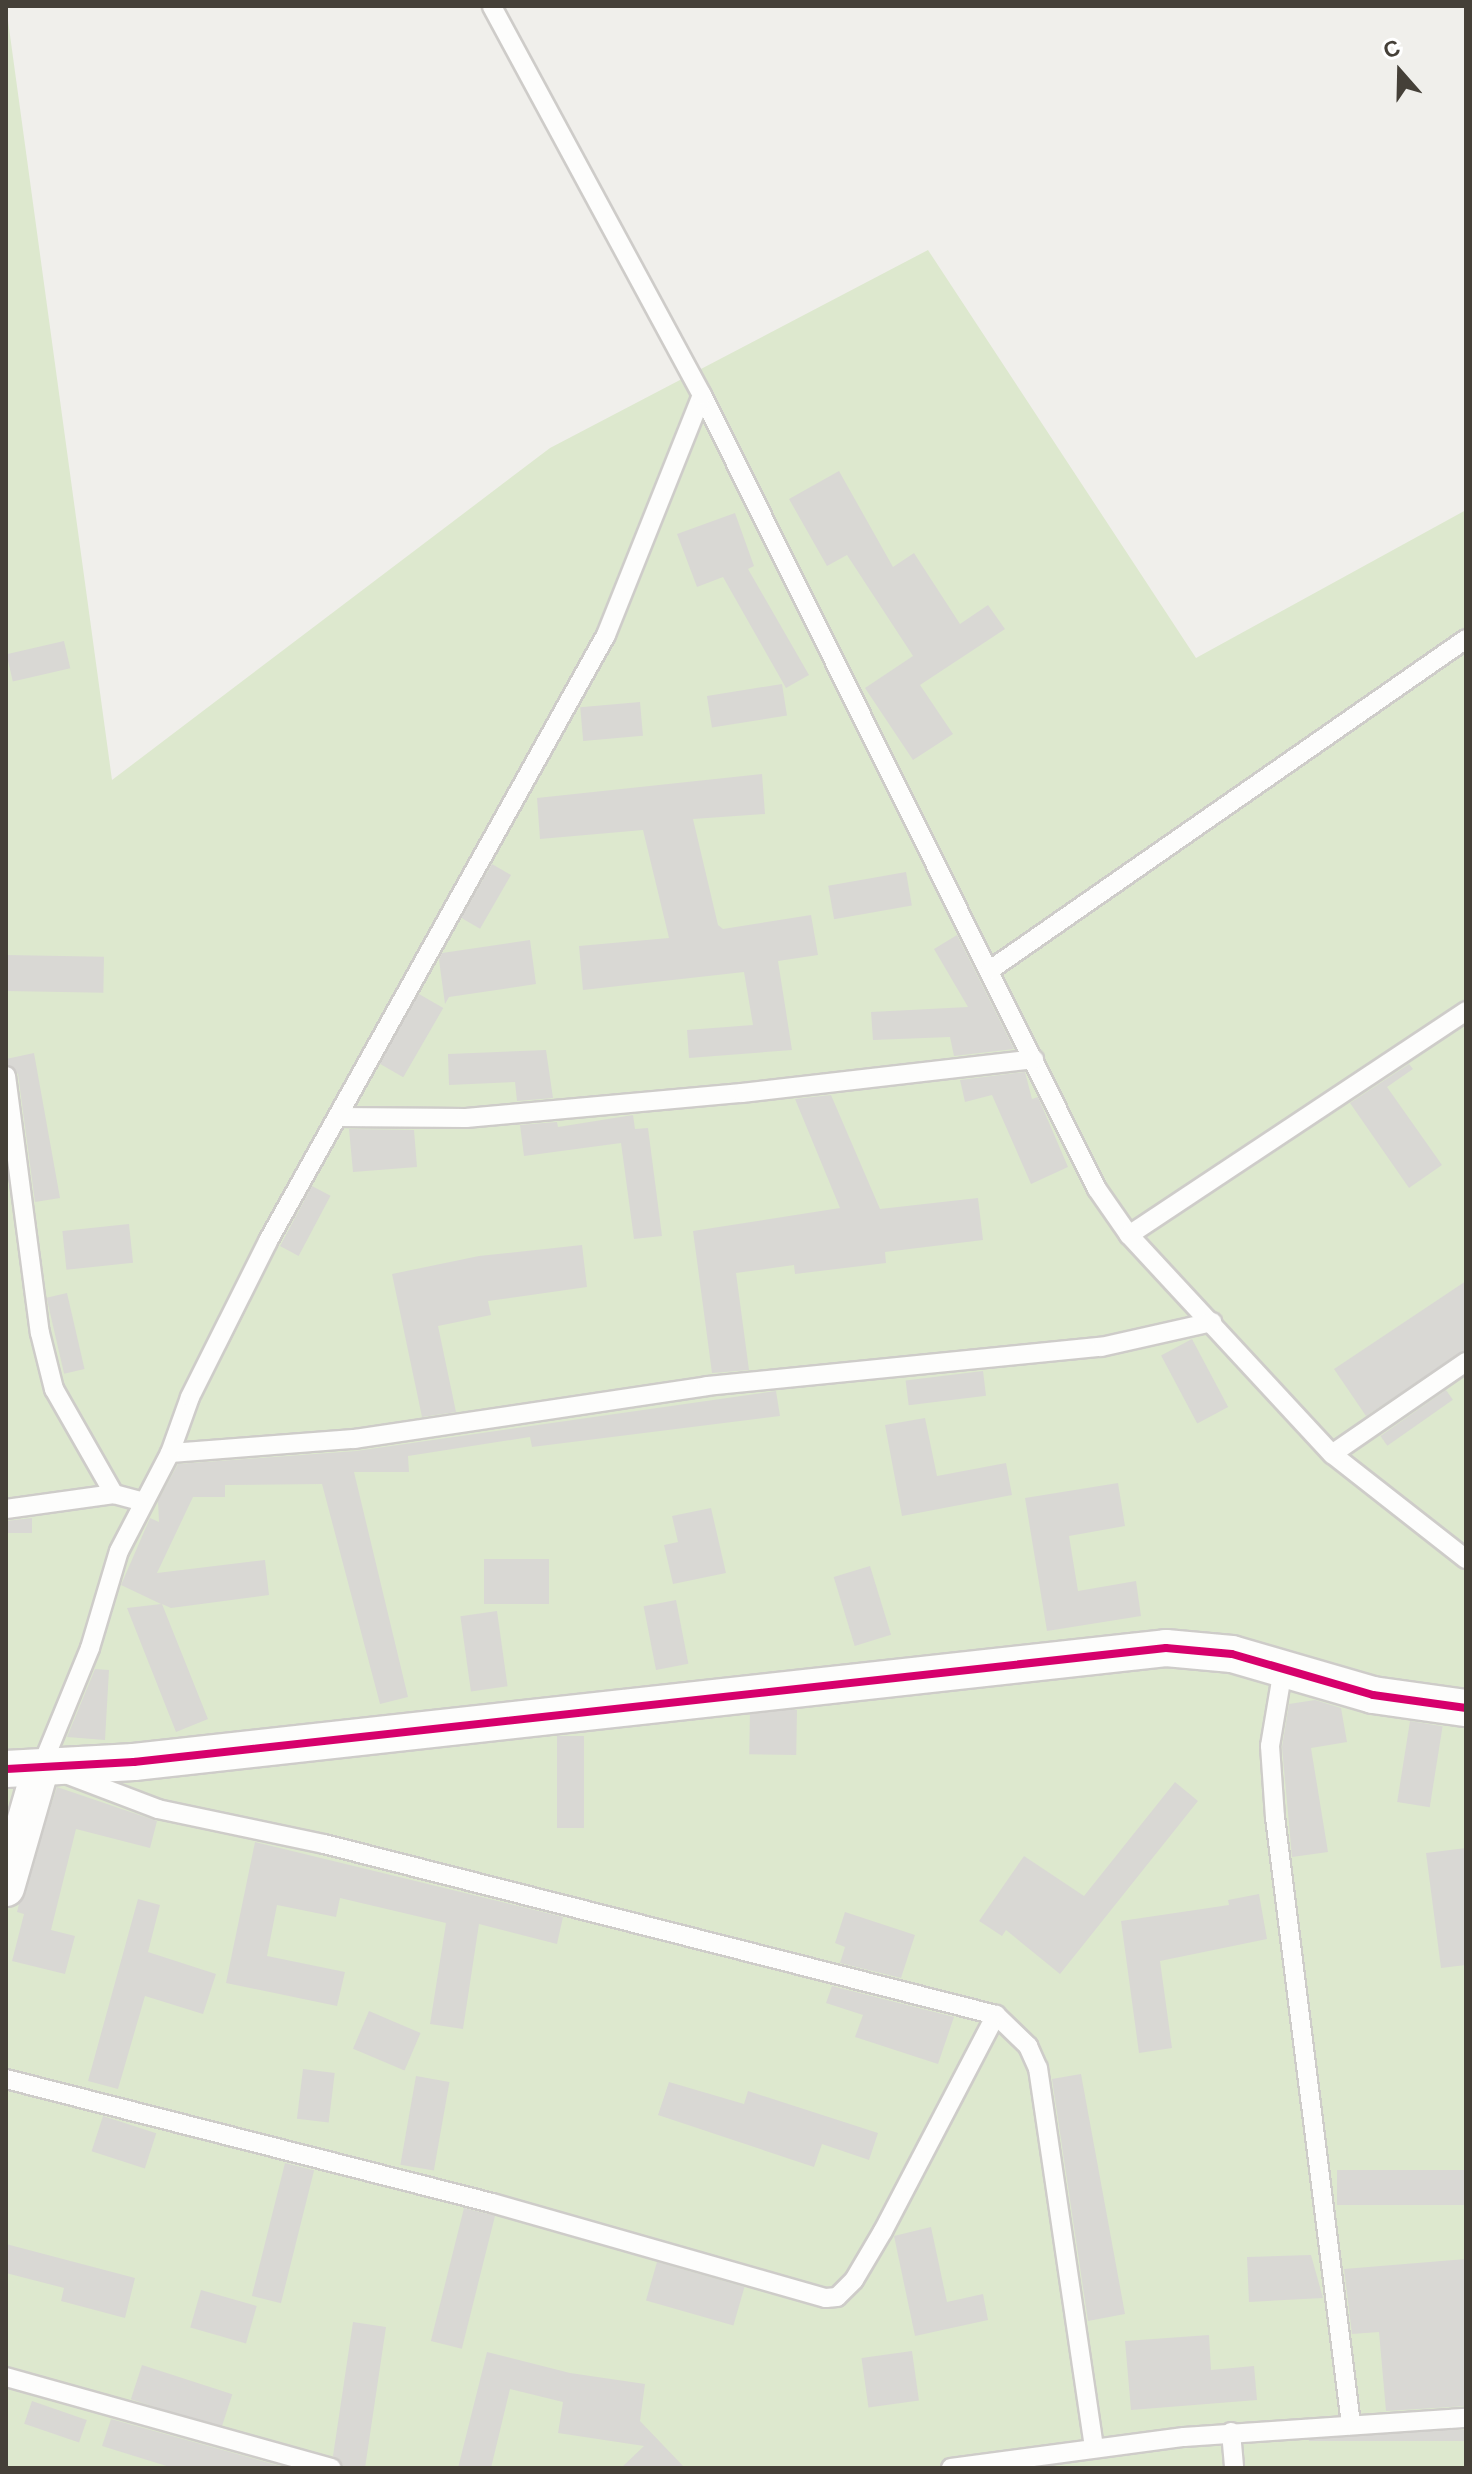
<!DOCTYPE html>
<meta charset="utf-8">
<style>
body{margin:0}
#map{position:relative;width:1472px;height:2474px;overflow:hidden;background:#f0efeb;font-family:Helvetica,sans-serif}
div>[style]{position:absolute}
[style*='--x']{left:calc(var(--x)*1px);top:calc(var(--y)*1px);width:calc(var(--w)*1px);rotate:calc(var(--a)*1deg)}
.green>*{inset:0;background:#dde8ce}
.building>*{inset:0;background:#d9d8d4;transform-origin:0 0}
.roads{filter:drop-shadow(2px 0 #ceccc9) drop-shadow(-2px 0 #ceccc9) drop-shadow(0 2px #ceccc9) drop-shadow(0 -2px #ceccc9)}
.lane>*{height:18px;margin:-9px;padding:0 9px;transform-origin:9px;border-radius:9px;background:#fdfdfc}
.street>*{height:36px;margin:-18px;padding:0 18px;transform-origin:18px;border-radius:18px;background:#fdfdfc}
.cycleway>*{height:8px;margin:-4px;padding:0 4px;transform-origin:4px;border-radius:4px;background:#d6006c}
span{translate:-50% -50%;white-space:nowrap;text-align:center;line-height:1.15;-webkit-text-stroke:6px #fff;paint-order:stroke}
.frame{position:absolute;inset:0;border:8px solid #454038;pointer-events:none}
.north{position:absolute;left:1360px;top:32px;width:80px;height:80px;-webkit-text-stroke:6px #fff;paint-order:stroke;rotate:340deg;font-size:22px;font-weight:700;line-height:32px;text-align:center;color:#454038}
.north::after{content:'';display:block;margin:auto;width:28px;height:36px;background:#454038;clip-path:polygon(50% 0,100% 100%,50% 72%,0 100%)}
</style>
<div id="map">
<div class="green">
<i style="clip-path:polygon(6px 6px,112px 780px,550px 448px,928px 250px,1196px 658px,1466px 510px,1466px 2468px,6px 2468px)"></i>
</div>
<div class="building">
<i style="clip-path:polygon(839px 471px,893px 567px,914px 553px,960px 624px,988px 605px,1005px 629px,920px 685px,953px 734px,913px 760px,865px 688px,913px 656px,847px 555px,827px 566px,789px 499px)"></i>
<i style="clip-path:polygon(735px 513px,754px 566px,748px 569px,809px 675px,786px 688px,723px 577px,697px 587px,677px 534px)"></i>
<i style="left:64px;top:641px;width:28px;height:59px;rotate:77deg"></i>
<i style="left:782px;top:684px;width:32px;height:76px;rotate:81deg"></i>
<i style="left:640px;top:702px;width:34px;height:60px;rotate:85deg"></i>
<i style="clip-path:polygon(762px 774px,765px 814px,693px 819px,718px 925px,723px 929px,811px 915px,818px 955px,778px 961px,792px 1050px,689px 1058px,687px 1030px,753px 1025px,744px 972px,583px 990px,579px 946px,669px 938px,643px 830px,540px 839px,537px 798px)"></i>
<i style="left:492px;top:864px;width:22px;height:62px;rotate:30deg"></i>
<i style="left:906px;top:872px;width:34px;height:79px;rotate:80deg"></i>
<i style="clip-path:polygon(957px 935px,1014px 1049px,954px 1056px,950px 1037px,873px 1040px,871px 1012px,968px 1007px,934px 949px)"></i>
<i style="clip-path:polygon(530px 940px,536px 984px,449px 997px,445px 1004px,439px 960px,442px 953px)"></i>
<i style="left:6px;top:955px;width:98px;height:36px;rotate:1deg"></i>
<i style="left:419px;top:994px;width:28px;height:80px;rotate:30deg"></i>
<i style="clip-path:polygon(546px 1050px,553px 1098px,517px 1101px,515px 1082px,449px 1085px,448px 1054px)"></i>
<i style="clip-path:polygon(34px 1053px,60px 1198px,35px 1202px,18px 1074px,6px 1064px,6px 1059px)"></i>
<i style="clip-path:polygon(1409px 1064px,1413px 1069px,1387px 1087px,1442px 1165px,1409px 1188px,1350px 1103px)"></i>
<i style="clip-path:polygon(1025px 1072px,1032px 1099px,1038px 1097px,1068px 1167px,1031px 1184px,992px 1095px,965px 1102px,960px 1080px)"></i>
<i style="clip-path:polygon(831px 1095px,880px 1209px,978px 1198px,983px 1240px,885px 1252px,886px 1263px,795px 1274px,794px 1265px,736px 1273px,749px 1370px,712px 1373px,693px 1231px,840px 1208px,795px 1099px)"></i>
<i style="clip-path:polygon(633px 1115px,635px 1129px,648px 1128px,662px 1236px,634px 1239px,621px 1143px,524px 1156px,520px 1125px,557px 1122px,558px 1127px)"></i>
<i style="clip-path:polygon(349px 1129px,414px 1130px,417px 1167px,353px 1172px)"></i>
<i style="left:312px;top:1186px;width:21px;height:68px;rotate:28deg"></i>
<i style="left:129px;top:1224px;width:39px;height:67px;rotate:84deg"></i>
<i style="clip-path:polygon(582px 1245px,587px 1287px,488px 1301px,491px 1315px,438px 1326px,456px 1412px,422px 1417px,392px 1274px,479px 1256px)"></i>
<i style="clip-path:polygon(1466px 1281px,1466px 1350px,1366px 1416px,1334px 1369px)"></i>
<i style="left:67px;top:1293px;width:78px;height:21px;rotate:77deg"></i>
<i style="left:1192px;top:1339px;width:77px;height:35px;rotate:62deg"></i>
<i style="left:983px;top:1371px;width:25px;height:78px;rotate:83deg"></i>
<i style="left:1446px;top:1390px;width:12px;height:80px;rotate:55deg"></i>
<i style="clip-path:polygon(776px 1391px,780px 1416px,532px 1447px,530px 1437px,408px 1456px,409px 1472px,354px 1472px,408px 1697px,380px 1704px,322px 1484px,225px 1485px,225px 1497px,193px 1497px,157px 1573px,265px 1560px,269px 1595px,171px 1608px,162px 1604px,208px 1719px,176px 1732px,127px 1608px,161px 1604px,121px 1585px,150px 1518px,159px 1522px,158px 1501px,178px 1464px,356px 1451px)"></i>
<i style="clip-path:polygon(925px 1418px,937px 1476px,1006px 1463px,1012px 1495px,902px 1516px,885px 1425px)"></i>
<i style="clip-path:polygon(1118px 1483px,1125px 1526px,1069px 1536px,1078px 1591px,1136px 1581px,1141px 1616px,1047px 1631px,1025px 1498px)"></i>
<i style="clip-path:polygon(711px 1508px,726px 1573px,673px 1584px,664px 1545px,678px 1542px,672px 1516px)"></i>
<i style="clip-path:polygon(32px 1518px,32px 1533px,6px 1533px,6px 1521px)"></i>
<i style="left:484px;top:1559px;width:65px;height:45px"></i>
<i style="left:870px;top:1566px;width:72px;height:38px;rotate:73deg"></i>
<i style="left:676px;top:1600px;width:65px;height:33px;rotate:79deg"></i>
<i style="left:497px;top:1611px;width:76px;height:37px;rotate:82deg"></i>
<i style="clip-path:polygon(95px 1669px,109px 1670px,105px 1740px,67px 1737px)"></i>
<i style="clip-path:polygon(1315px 1700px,1341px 1708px,1347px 1742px,1311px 1748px,1328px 1852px,1292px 1857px,1282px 1747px,1289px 1704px)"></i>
<i style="left:797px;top:1710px;width:45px;height:47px;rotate:91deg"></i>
<i style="left:1410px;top:1721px;width:33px;height:82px;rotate:9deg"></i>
<i style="left:557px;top:1736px;width:27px;height:92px"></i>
<i style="clip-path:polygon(1175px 1782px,1198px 1801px,1060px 1974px,1006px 1930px,1002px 1936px,979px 1921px,1024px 1856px,1084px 1896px)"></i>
<i style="clip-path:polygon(57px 1787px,157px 1821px,150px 1848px,76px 1829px,51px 1930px,75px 1936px,65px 1974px,12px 1961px,24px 1914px,17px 1912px,19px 1904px)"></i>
<i style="clip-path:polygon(255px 1842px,563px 1917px,557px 1944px,479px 1924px,463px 2029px,430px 2024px,446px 1923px,340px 1898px,336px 1917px,277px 1905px,267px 1956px,345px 1972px,337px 2006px,226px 1983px)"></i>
<i style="clip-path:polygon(1466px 1848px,1466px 1965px,1441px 1968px,1426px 1853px)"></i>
<i style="clip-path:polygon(1259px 1894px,1267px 1939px,1160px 1961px,1172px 2048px,1139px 2053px,1121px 1921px,1229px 1905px,1228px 1900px)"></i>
<i style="clip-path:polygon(138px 1899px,160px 1905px,148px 1952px,216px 1974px,203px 2014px,145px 1996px,118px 2089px,88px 2081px)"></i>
<i style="clip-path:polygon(845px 1912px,915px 1935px,901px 1978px,840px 1963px,845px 1947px,835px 1943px)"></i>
<i style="clip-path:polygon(832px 1986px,954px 2017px,938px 2064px,855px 2037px,863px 2015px,826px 2003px)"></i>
<i style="left:369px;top:2011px;width:56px;height:41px;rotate:23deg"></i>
<i style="left:303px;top:2069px;width:32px;height:50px;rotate:7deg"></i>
<i style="clip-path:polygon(1081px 2074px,1125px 2314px,1088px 2321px,1052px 2079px)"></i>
<i style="left:416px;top:2076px;width:34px;height:90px;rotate:10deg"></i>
<i style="clip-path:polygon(669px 2082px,744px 2104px,748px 2091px,878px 2133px,869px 2160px,822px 2144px,814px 2167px,658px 2115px)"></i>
<i style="left:103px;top:2116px;width:56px;height:37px;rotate:18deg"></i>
<i style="left:285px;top:2163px;width:30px;height:137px;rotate:14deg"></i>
<i style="left:1337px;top:2170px;width:129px;height:35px"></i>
<i style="left:464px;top:2208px;width:32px;height:137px;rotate:14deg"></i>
<i style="clip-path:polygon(931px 2227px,947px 2302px,983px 2294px,988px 2320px,915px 2336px,894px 2236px)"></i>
<i style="clip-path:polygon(6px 2244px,135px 2278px,125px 2318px,61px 2301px,64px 2288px,6px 2273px)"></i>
<i style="clip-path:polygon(1311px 2255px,1323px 2298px,1249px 2302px,1247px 2257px)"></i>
<i style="clip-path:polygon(1466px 2259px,1466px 2406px,1386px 2411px,1379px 2332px,1352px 2334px,1344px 2269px)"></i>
<i style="left:657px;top:2262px;width:91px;height:40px;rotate:16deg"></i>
<i style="left:201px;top:2290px;width:58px;height:39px;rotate:16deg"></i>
<i style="clip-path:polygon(353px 2322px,386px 2327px,365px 2468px,344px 2468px,333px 2456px)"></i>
<i style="clip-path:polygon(1209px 2335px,1211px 2370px,1254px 2366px,1257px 2400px,1131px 2410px,1125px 2341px)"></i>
<i style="left:912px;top:2351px;width:50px;height:51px;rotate:82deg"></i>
<i style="clip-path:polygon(487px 2352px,570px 2373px,645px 2384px,640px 2421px,685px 2468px,621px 2468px,644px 2446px,558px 2433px,563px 2402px,510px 2389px,491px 2468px,458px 2468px)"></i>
<i style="left:142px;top:2365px;width:95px;height:36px;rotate:18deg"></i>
<i style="left:32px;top:2401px;width:58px;height:24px;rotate:19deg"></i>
<i style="clip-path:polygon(111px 2419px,280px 2466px,280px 2468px,173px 2468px,102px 2446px)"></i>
<i style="left:1466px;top:2430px;width:11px;height:157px;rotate:90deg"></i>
</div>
<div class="roads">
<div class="lane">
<i style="--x:702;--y:395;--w:887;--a:63.55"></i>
<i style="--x:1097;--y:1189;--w:56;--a:55.2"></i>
<i style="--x:1129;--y:1235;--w:299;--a:47.2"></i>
<i style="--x:1332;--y:1454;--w:170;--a:38.1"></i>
<i style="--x:990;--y:970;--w:580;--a:-34.81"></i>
<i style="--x:6;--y:1076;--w:259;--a:82.5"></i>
<i style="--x:40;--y:1333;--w:58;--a:76"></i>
<i style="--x:54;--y:1389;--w:121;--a:60.3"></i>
<i style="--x:338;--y:1117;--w:128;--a:0.4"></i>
<i style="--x:466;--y:1118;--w:277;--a:-5.2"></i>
<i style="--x:742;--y:1093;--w:294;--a:-6.6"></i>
<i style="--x:1129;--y:1235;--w:405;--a:-33.6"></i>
<i style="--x:170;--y:1453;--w:185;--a:-4.4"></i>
<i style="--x:354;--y:1439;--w:357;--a:-8.5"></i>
<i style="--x:707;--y:1386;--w:396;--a:-5.7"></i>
<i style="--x:1101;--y:1347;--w:114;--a:-12.7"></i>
<i style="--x:1332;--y:1454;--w:163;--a:-34.5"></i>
<i style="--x:6;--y:1509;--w:109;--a:-7.9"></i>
<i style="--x:114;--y:1494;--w:31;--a:15"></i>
<i style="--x:1283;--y:1669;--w:78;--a:99.6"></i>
<i style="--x:1270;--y:1746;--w:71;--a:86"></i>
<i style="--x:1275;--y:1817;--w:613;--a:82.87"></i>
<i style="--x:40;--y:1770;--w:132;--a:-67.7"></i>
<i style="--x:90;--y:1648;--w:101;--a:-73.4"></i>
<i style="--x:119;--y:1551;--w:110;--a:-62.5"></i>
<i style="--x:170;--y:1453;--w:59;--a:-70.3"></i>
<i style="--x:190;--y:1397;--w:174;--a:-63.4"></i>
<i style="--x:268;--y:1241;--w:694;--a:-60.85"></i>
<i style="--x:606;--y:635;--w:258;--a:-68.2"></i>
<i style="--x:702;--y:395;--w:442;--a:-118.4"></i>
<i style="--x:996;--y:2015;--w:45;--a:44.1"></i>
<i style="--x:1028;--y:2046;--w:24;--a:66"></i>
<i style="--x:1038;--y:2068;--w:382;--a:81.6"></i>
<i style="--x:6;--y:2079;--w:502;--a:14.31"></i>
<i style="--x:492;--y:2203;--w:347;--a:15.9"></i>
<i style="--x:826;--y:2298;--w:11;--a:-5"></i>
<i style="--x:837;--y:2297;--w:24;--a:-45"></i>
<i style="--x:854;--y:2280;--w:57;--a:-59.4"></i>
<i style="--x:883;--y:2231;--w:244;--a:-62.4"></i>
<i style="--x:996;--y:2015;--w:693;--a:-165.72"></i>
<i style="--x:324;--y:1844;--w:170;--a:-168.1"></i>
<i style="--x:158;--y:1809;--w:102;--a:-159.2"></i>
<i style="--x:6;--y:2377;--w:338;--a:15.6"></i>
<i style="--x:1231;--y:2432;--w:36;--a:85"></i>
<i style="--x:951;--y:2468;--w:235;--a:-7.6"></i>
<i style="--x:1184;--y:2437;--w:283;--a:-3.9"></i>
</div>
<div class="street">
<i style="--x:6;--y:1769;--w:128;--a:-3.1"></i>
<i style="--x:134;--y:1762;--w:1038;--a:-6.3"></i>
<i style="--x:1166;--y:1648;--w:66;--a:5.2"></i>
<i style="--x:1232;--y:1654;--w:147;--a:16.2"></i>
<i style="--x:1373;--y:1695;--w:94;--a:8"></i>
<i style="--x:6;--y:1888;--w:123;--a:-73.9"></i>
</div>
</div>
<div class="cycleway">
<i style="--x:6;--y:1769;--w:128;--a:-3.1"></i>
<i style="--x:134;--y:1762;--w:1038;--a:-6.3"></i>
<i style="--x:1166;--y:1648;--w:66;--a:5.2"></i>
<i style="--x:1232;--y:1654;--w:147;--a:16.2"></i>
<i style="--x:1373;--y:1695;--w:94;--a:8"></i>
</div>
<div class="frame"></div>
<div class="north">С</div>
</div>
